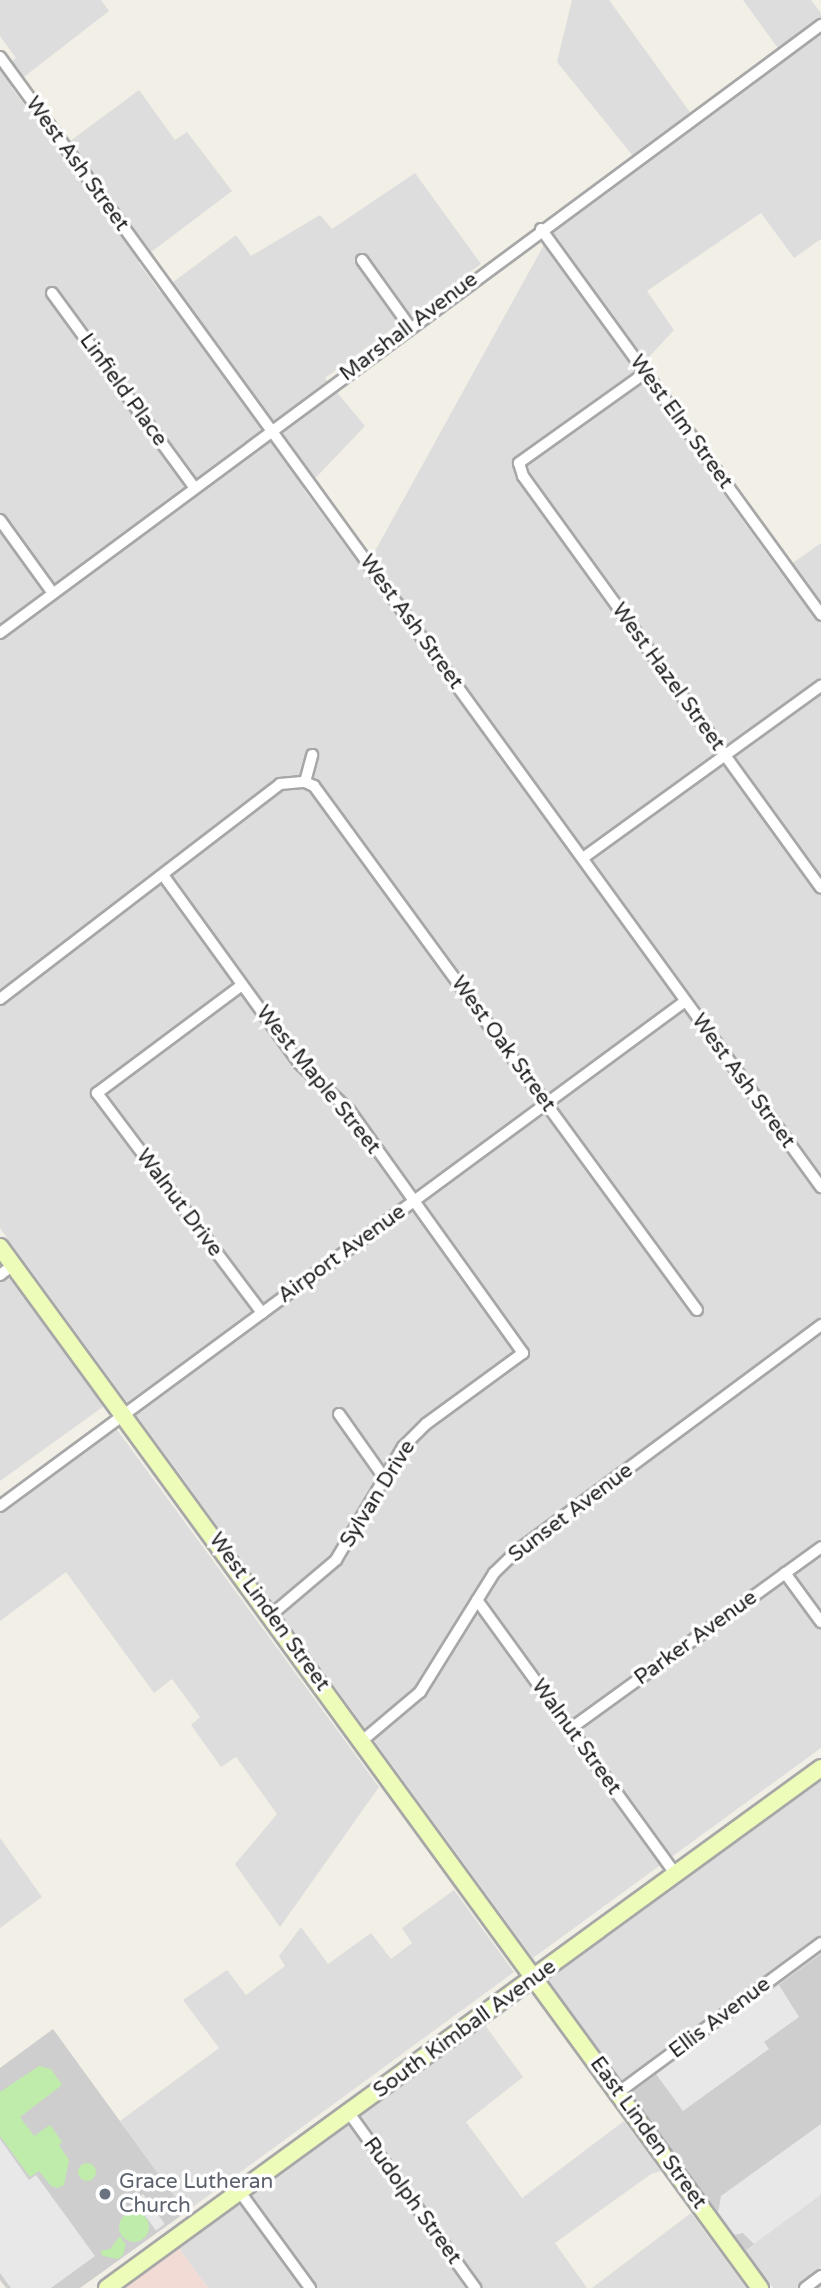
<!DOCTYPE html>
<style>
body{margin:0}
#map{position:relative;width:821px;height:2288px;overflow:hidden;background:#f1efe6;font-family:"Varela Round",sans-serif}
div>[style]{position:absolute}
[style*='--x']{left:calc(var(--x)*1px);top:calc(var(--y)*1px);width:calc(var(--w)*1px);rotate:calc(var(--a)*1deg)}
.residential>*{inset:0;background:#dedddd}
.commercial>*{inset:0;background:#f2dbd5}
.religious>*{inset:0;background:#cecece}
.grass>*{inset:0;background:#bfecaa}
.round{border-radius:50%}
.parking>*{inset:0;background:#e8e8e8;transform-origin:0 0}
.roads{filter:drop-shadow(2px 0 #a7a7a7) drop-shadow(-2px 0 #a7a7a7) drop-shadow(0 2px #a7a7a7) drop-shadow(0 -2px #a7a7a7)}
.street>*{height:10px;margin:-5px;padding:0 5px;transform-origin:5px;border-radius:5px;background:#fff}
.secondary>*{height:16px;margin:-8px;padding:0 8px;transform-origin:8px;border-radius:8px;background:#edfcb9}
.dots>*{width:19px;height:19px;translate:-50% -50%;box-sizing:border-box;border:4px solid #fff;border-radius:50%}
span{translate:-50% -50%;white-space:nowrap;text-align:center;line-height:1.15;-webkit-text-stroke:7px #fff;paint-order:stroke}
.street-label{font-size:21px;color:#202020}
.worship-label{font-size:21px;color:#5b616d}
.left{translate:0 -50%;text-align:left}
</style>
<div id="map">
<div class="residential">
<i style="clip-path:polygon(0 0,101px 0,109px 11px,11px 87px,58px 150px,139px 90px,175px 140px,187px 132px,232px 191px,138px 262px,160px 292px,236px 235px,251px 256px,320px 215px,332px 229px,415px 173px,481px 264px,325px 378px,365px 426px,304px 490px,364px 571px,551px 232px,641px 166px,557px 62px,572px 0,609px 0,697px 122px,785px 58px,743px 0,811px 0,821px 13px,821px 239px,794px 258px,761px 213px,647px 291px,674px 330px,635px 372px,780px 572px,821px 543px,821px 1748px,533px 1958px,0 1228px,0 69px,16px 58px,0 36px)"></i>
<i style="clip-path:polygon(0 1266px,104px 1406px,0 1481px)"></i>
<i style="clip-path:polygon(115px 1427px,379px 1787px,280px 1927px,235px 1864px,277px 1814px,236px 1757px,221px 1767px,191px 1725px,200px 1717px,172px 1679px,154px 1693px,66px 1572px,0 1621px,0 1512px)"></i>
<i style="clip-path:polygon(821px 1776px,821px 2288px,773px 2288px,545px 1977px)"></i>
<i style="clip-path:polygon(0 1838px,42px 1897px,0 1928px)"></i>
<i style="clip-path:polygon(454px 1890px,514px 1972px,186px 2212px,120px 2121px,219px 2048px,183px 2000px,227px 1970px,246px 1995px,285px 1966px,279px 1956px,301px 1927px,328px 1964px,371px 1933px,391px 1959px,412px 1943px,402px 1928px)"></i>
<i style="clip-path:polygon(482px 2021px,523px 2077px,466px 2122px,522px 2198px,624px 2121px,661px 2171px,651px 2174px,555px 2243px,587px 2288px,208px 2288px,177px 2246px,422px 2072px,419px 2067px)"></i>
<i style="clip-path:polygon(691px 2213px,746px 2288px,592px 2288px)"></i>
</div>
<div class="commercial">
<i style="clip-path:polygon(177px 2246px,208px 2288px,120px 2288px)"></i>
</div>
<div class="religious">
<i style="clip-path:polygon(821px 1954px,821px 2195px,746px 2250px,631px 2093px)"></i>
<i style="clip-path:polygon(53px 2029px,186px 2212px,80px 2288px,6px 2288px,0 2280px,0 2068px)"></i>
</div>
<div class="grass">
<i style="clip-path:polygon(39px 2066px,51px 2069px,62px 2085px,20px 2117px,34px 2136px,50px 2125px,62px 2142px,59px 2145px,69px 2160px,64px 2185px,58px 2188px,51px 2186px,39px 2171px,30px 2177px,0 2136px,0 2092px)"></i>
<i class="round" style="left:78px;top:2163px;width:18px;height:18px"></i>
<i class="round" style="left:119px;top:2212px;width:30px;height:30px"></i>
<i style="clip-path:polygon(120px 2236px,126px 2245px,123px 2255px,118px 2259px,103px 2256px,100px 2251px,110px 2249px)"></i>
</div>
<div class="parking">
<i style="clip-path:polygon(779px 1985px,799px 2017px,764px 2042px,769px 2049px,683px 2111px,656px 2074px)"></i>
<i style="clip-path:polygon(821px 2124px,821px 2195px,754px 2244px,743px 2233px,734px 2235px,718px 2213px,721px 2196px)"></i>
<i style="clip-path:polygon(0 2139px,29px 2180px,36px 2175px,95px 2256px,51px 2288px,11px 2288px,0 2273px)"></i>
<i style="left:143px;top:2194px;width:37px;height:11px;rotate:54deg"></i>
</div>
<div class="roads">
<div class="street">
<i style="--x:0;--y:57;--w:1397;--a:54"></i>
<i style="--x:541;--y:229;--w:477;--a:54"></i>
<i style="--x:362;--y:260;--w:82;--a:54.4"></i>
<i style="--x:52;--y:293;--w:240;--a:53.8"></i>
<i style="--x:645;--y:373;--w:155;--a:144.5"></i>
<i style="--x:519;--y:463;--w:14;--a:73"></i>
<i style="--x:523;--y:476;--w:508;--a:54.12"></i>
<i style="--x:0;--y:520;--w:89;--a:54.2"></i>
<i style="--x:0;--y:633;--w:1022;--a:-36.52"></i>
<i style="--x:305;--y:782;--w:28;--a:-75"></i>
<i style="--x:583;--y:858;--w:294;--a:-35.9"></i>
<i style="--x:163;--y:875;--w:233;--a:54.1"></i>
<i style="--x:300;--y:1064;--w:67;--a:43.2"></i>
<i style="--x:349;--y:1110;--w:299;--a:54.4"></i>
<i style="--x:523;--y:1353;--w:120;--a:143.8"></i>
<i style="--x:426;--y:1424;--w:33;--a:135"></i>
<i style="--x:403;--y:1447;--w:131;--a:120.7"></i>
<i style="--x:336;--y:1560;--w:85;--a:139.8"></i>
<i style="--x:242;--y:985;--w:181;--a:143.3"></i>
<i style="--x:97;--y:1093;--w:275;--a:53.1"></i>
<i style="--x:0;--y:999;--w:353;--a:-37.5"></i>
<i style="--x:280;--y:784;--w:25;--a:-5"></i>
<i style="--x:305;--y:782;--w:10;--a:24"></i>
<i style="--x:314;--y:786;--w:649;--a:53.84"></i>
<i style="--x:0;--y:1275;--w:16;--a:-38"></i>
<i style="--x:339;--y:1414;--w:80;--a:54.7"></i>
<i style="--x:0;--y:1506;--w:850;--a:-36.38"></i>
<i style="--x:785;--y:1573;--w:61;--a:53.7"></i>
<i style="--x:477;--y:1600;--w:338;--a:54.1"></i>
<i style="--x:570;--y:1729;--w:310;--a:-35.9"></i>
<i style="--x:363;--y:1740;--w:75;--a:-40.1"></i>
<i style="--x:420;--y:1692;--w:140;--a:-58.1"></i>
<i style="--x:494;--y:1573;--w:32;--a:-44"></i>
<i style="--x:517;--y:1551;--w:379;--a:-36.6"></i>
<i style="--x:619;--y:2092;--w:251;--a:-36.4"></i>
<i style="--x:349;--y:2113;--w:216;--a:54.2"></i>
<i style="--x:240;--y:2192;--w:119;--a:53.9"></i>
<i style="--x:805;--y:2288;--w:20;--a:-37"></i>
</div>
<div class="secondary">
<i style="--x:0;--y:1247;--w:1289;--a:53.87"></i>
<i style="--x:107;--y:2288;--w:883;--a:-36.07"></i>
</div>
</div>
<div class="dots">
<i style="left:105px;top:2194px;background:#6b7280"></i>
</div>
<div class="street-label">
<span style="left:77px;top:164px;rotate:54deg">West Ash Street</span>
<span style="left:409px;top:327px;rotate:-37deg">Marshall Avenue</span>
<span style="left:123px;top:390px;rotate:54deg">Linfield Place</span>
<span style="left:681px;top:422px;rotate:54deg">West Elm Street</span>
<span style="left:411px;top:622px;rotate:54deg">West Ash Street</span>
<span style="left:668px;top:677px;rotate:54deg">West Hazel Street</span>
<span style="left:503px;top:1044px;rotate:54deg">West Oak Street</span>
<span style="left:318px;top:1080px;rotate:51deg">West Maple Street</span>
<span style="left:743px;top:1081px;rotate:54deg">West Ash Street</span>
<span style="left:179px;top:1203px;rotate:53deg">Walnut Drive</span>
<span style="left:342px;top:1254px;rotate:-36deg">Airport Avenue</span>
<span style="left:378px;top:1494px;rotate:-58deg">Sylvan Drive</span>
<span style="left:571px;top:1513px;rotate:-37deg">Sunset Avenue</span>
<span style="left:269px;top:1612px;rotate:54deg">West Linden Street</span>
<span style="left:696px;top:1638px;rotate:-36deg">Parker Avenue</span>
<span style="left:576px;top:1737px;rotate:54deg">Walnut Street</span>
<span style="left:720px;top:2018px;rotate:-37deg">Ellis Avenue</span>
<span style="left:465px;top:2029px;rotate:-36deg">South Kimball Avenue</span>
<span style="left:648px;top:2133px;rotate:54deg">East Linden Street</span>
<span style="left:412px;top:2201px;rotate:54deg">Rudolph Street</span>
</div>
<div class="worship-label">
<span class="left" style="left:119px;top:2194px">Grace Lutheran<br>Church</span>
</div>
</div>
